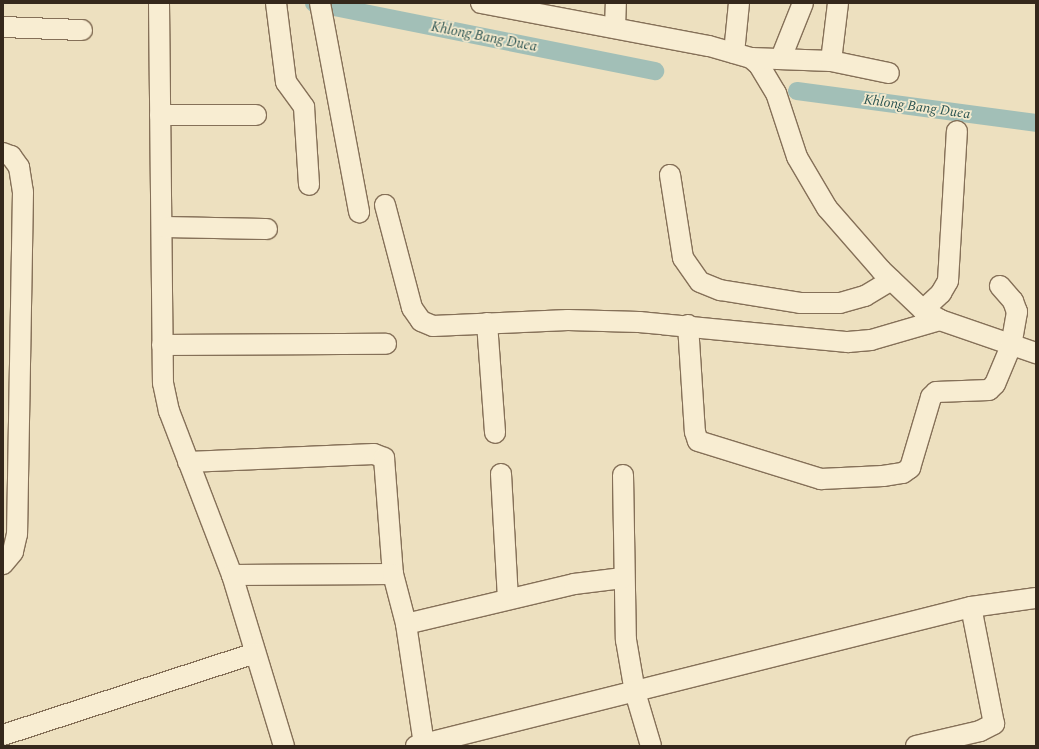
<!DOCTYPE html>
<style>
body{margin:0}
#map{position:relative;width:1039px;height:749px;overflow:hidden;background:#ede0bf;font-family:Spectral,serif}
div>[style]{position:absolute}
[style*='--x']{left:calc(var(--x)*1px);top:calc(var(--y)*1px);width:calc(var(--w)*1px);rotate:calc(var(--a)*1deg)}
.canal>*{height:18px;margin:-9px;padding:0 9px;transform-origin:9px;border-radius:9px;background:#a2bfb7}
.roads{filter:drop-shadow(1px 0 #857058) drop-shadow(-1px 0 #857058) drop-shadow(0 1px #857058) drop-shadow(0 -1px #857058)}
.minor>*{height:20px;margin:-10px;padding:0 10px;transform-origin:10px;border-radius:10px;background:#f8edd2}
span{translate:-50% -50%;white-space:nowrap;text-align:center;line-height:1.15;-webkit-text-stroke:3.5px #f4eace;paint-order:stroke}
.water-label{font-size:14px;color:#2b5452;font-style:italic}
.frame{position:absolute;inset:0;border:4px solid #35281c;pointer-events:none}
</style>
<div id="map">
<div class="canal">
<i style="--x:314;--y:3;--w:348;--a:11.3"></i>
<i style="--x:797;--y:91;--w:241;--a:7.6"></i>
</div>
<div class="roads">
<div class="minor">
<i style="--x:159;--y:3;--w:380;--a:89.4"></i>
<i style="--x:163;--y:383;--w:29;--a:78"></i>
<i style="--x:169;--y:411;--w:176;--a:69"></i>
<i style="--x:232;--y:575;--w:179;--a:73.1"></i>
<i style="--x:276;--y:3;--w:80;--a:82.8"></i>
<i style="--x:286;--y:82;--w:31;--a:54"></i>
<i style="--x:304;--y:107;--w:78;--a:86.3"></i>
<i style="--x:320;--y:3;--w:213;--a:79.4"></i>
<i style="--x:481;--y:3;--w:232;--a:10.7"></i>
<i style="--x:709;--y:46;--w:44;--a:15.9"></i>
<i style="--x:751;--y:58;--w:11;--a:41"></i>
<i style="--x:759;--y:65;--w:33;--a:59"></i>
<i style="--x:776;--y:93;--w:67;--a:71.8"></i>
<i style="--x:797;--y:157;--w:59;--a:59.5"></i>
<i style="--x:827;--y:208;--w:82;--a:48.9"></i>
<i style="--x:881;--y:270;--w:58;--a:43.6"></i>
<i style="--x:923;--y:310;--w:20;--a:30"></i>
<i style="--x:940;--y:320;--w:102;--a:19"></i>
<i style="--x:3;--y:27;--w:79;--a:2.2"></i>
<i style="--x:615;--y:28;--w:25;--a:-88"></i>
<i style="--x:734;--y:53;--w:50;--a:-84.3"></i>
<i style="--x:751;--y:58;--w:80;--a:2.1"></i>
<i style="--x:831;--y:61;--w:59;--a:11.7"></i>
<i style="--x:781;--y:58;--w:59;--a:-68.2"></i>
<i style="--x:831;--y:61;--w:58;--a:-83.1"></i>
<i style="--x:160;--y:115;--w:96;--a:0"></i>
<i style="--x:3;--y:153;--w:9;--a:21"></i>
<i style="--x:11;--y:156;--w:14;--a:54"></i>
<i style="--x:19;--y:167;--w:25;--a:81"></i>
<i style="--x:23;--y:192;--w:342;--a:91"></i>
<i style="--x:17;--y:534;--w:18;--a:103"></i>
<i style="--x:13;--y:552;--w:16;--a:130"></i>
<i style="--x:670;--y:175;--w:84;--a:81.1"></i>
<i style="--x:683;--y:258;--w:29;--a:55"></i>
<i style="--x:700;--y:282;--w:22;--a:22"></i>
<i style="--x:720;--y:290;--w:81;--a:9.2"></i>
<i style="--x:800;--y:303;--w:40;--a:0"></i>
<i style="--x:840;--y:303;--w:26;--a:-16"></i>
<i style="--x:865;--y:296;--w:31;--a:-31"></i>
<i style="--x:385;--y:205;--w:106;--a:75.3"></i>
<i style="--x:412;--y:308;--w:16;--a:55"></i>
<i style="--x:421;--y:321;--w:13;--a:23"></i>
<i style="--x:433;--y:326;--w:135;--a:-2.5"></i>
<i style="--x:568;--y:320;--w:71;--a:1.6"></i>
<i style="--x:639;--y:322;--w:210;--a:5.5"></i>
<i style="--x:848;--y:342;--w:23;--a:-5"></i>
<i style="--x:871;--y:340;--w:72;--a:-16.2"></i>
<i style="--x:162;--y:227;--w:105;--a:1.1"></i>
<i style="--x:923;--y:310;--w:25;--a:-43"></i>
<i style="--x:941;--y:293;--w:14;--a:-60"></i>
<i style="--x:948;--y:281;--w:150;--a:-86.6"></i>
<i style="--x:487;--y:323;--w:110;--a:85.8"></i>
<i style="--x:688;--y:325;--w:107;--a:86.3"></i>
<i style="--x:695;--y:432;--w:9;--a:72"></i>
<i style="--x:698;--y:441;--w:129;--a:17.2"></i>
<i style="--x:821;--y:479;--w:62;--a:-2.8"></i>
<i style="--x:883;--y:476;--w:20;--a:-9"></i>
<i style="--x:903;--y:473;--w:9;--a:-36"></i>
<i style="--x:910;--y:468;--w:74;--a:-73.5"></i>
<i style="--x:931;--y:397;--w:7;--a:-45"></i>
<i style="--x:936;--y:392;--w:53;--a:-2.2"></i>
<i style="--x:989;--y:390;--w:8;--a:-45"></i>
<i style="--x:995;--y:384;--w:41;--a:-67.2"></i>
<i style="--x:1011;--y:346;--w:35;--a:-80"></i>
<i style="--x:1017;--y:312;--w:12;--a:-110"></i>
<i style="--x:1013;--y:301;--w:20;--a:-131"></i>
<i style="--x:162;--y:345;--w:224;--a:-0.3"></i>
<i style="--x:188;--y:462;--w:186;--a:-2.5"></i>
<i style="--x:374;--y:454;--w:11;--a:22"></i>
<i style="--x:384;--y:458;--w:116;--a:85.6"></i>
<i style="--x:501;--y:474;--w:125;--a:86.8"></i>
<i style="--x:623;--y:475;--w:165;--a:89"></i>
<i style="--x:626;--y:640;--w:53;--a:80.2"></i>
<i style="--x:635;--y:692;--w:56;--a:73.5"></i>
<i style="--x:232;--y:575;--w:161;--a:-0.4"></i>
<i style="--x:393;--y:574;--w:52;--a:75.4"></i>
<i style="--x:406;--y:624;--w:173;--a:-13.4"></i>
<i style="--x:574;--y:584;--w:49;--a:-7"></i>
<i style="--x:406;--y:624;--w:121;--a:81.5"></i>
<i style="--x:3;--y:735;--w:265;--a:-18"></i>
<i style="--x:416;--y:746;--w:572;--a:-14.06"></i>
<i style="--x:971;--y:607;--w:66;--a:-7.9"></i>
<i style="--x:916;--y:746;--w:66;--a:-13.2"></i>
<i style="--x:980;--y:731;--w:16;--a:-27"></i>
<i style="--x:994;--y:724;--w:119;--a:-101.1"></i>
</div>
</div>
<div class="water-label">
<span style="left:484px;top:37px;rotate:11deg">Khlong Bang Duea</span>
<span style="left:917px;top:107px;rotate:8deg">Khlong Bang Duea</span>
</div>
<div class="frame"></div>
</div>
